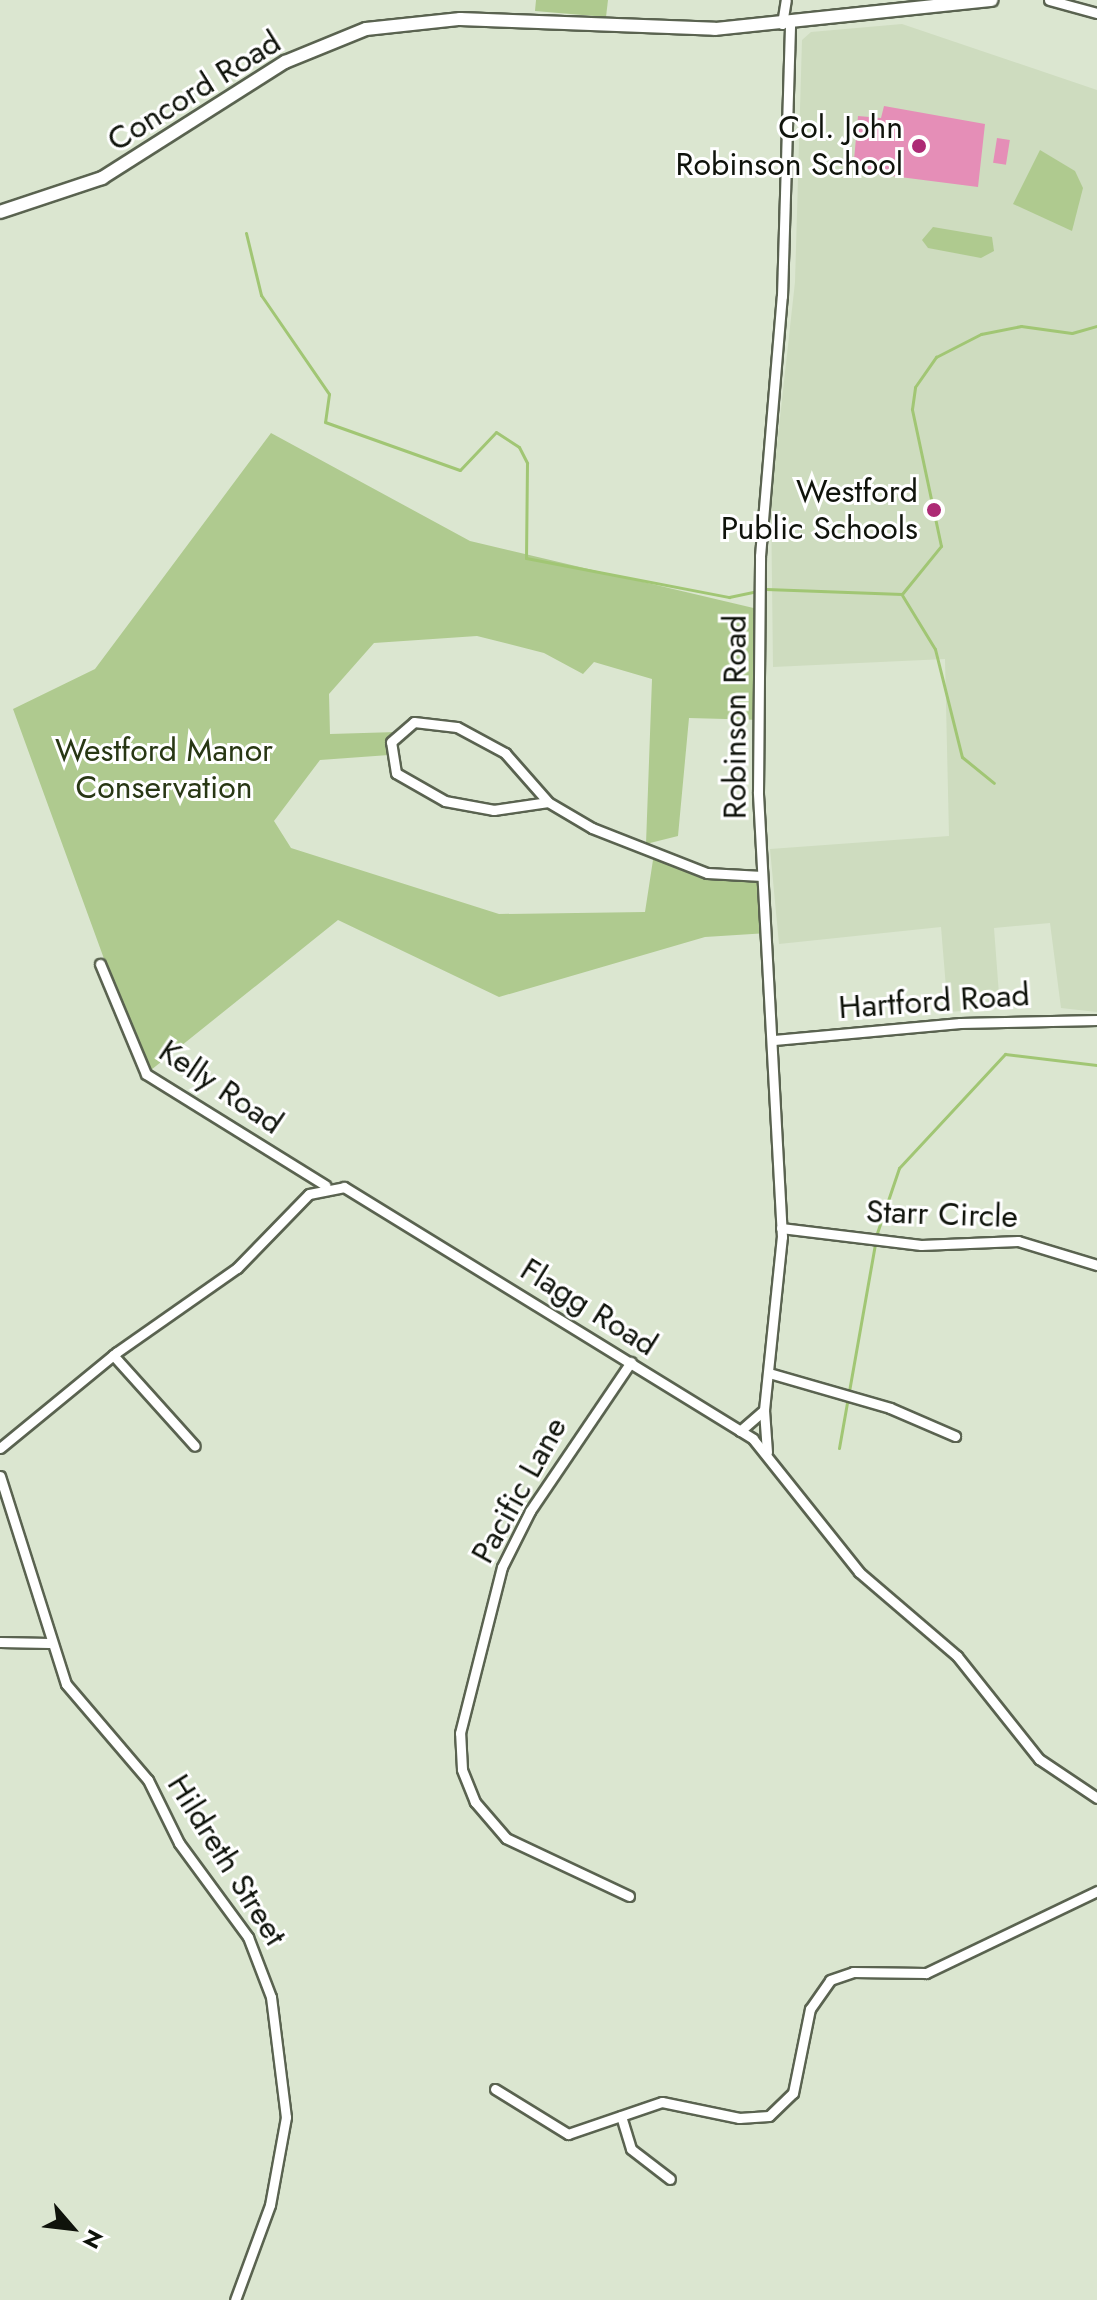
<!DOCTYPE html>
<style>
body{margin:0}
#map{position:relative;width:1097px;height:2300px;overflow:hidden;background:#dbe6d0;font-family:Jost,sans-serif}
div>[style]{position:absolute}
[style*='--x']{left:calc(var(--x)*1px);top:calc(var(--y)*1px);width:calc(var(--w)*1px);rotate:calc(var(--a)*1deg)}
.built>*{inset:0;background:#cedcbf}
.green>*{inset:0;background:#afca8f}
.stream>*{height:3px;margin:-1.5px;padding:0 1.5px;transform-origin:1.5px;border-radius:1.5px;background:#a1c674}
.building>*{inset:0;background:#e58eb7;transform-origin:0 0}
.roads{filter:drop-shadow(2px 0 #5a6350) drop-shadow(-2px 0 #5a6350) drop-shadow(0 2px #5a6350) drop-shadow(0 -2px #5a6350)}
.street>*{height:9px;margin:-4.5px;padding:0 4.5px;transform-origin:4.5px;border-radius:4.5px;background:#fff}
.secondary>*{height:12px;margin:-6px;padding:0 6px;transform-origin:6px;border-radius:6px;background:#fff}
.dots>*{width:22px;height:22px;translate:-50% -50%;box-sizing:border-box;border:4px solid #fff;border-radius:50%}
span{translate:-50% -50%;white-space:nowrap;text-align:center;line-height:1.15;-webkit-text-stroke:6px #fff;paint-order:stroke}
.street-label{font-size:32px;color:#0f130b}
.poi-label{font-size:32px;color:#0f130b}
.right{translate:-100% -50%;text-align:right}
.park-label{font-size:32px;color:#283714}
.north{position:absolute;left:32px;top:2188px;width:80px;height:80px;-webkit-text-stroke:6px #fff;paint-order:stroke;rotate:118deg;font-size:22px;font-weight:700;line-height:32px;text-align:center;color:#0f130b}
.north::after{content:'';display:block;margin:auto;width:28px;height:36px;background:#0f130b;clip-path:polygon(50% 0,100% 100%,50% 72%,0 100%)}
</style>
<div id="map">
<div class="built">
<i style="clip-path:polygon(902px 24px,1097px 90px,1097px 1012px,1061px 1008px,1050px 923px,994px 928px,1000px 1008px,948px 1012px,941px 927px,779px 944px,770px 849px,949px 836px,945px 659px,773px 667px,771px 499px,795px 282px,802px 40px,811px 32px)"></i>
</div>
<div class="green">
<i style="clip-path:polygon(536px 0,608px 0,606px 17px,535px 11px)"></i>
<i style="clip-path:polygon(1040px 150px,1075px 171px,1083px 188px,1072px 231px,1013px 204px)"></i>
<i style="clip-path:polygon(933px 227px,992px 237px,994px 251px,981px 258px,928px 248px,922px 240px)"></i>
<i style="clip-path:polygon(271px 433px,470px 541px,762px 610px,762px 720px,689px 718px,678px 836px,646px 844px,652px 679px,594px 662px,583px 674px,544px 653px,477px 636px,374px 643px,329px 694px,330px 734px,397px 732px,389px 755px,320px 760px,274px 821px,291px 848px,499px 914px,645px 912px,655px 847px,714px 875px,762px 876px,768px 933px,705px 937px,499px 997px,338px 920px,146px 1074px,13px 709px,95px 669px)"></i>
</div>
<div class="stream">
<i style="--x:246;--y:233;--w:64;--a:76.4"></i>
<i style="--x:261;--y:295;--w:120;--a:55.5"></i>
<i style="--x:329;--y:394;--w:28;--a:98"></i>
<i style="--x:325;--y:422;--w:143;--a:19.6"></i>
<i style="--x:460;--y:470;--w:52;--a:-46.5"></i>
<i style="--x:496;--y:432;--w:27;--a:33"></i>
<i style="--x:519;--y:447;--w:18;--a:63"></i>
<i style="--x:527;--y:463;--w:95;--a:90.6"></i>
<i style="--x:526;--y:558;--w:207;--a:10.9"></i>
<i style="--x:729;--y:597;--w:38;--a:-12"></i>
<i style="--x:766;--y:589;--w:136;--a:2.1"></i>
<i style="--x:902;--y:594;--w:62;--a:-50.9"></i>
<i style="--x:941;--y:546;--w:140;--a:-102"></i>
<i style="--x:912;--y:409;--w:22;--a:-82"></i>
<i style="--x:915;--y:387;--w:37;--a:-55"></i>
<i style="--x:936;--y:357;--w:51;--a:-27.1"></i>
<i style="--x:981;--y:334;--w:41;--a:-11.3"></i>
<i style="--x:1021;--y:326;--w:51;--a:7.8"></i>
<i style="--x:1072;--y:333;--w:26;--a:-16"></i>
<i style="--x:902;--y:595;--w:63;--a:58.6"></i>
<i style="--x:935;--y:649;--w:111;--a:76"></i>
<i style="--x:962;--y:757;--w:41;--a:39.1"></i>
<i style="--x:876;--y:1236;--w:72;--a:-71.3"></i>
<i style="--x:899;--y:1168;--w:156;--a:-47.1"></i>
<i style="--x:1005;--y:1054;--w:93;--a:6.8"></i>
<i style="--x:839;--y:1448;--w:208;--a:-80"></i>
</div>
<div class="building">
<i style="clip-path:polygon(884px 106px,985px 124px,978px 187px,853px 171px,858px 116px,881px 118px)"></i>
<i style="left:997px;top:138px;width:13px;height:25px;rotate:9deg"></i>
</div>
<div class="roads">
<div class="street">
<i style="--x:1049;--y:0;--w:50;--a:15.2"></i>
<i style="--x:782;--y:24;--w:24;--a:-81"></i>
<i style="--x:548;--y:802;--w:55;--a:171.6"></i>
<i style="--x:494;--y:810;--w:50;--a:-169.6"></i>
<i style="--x:445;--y:801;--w:56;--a:-150.3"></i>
<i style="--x:396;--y:773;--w:31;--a:-99"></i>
<i style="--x:391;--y:742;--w:30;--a:-41"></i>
<i style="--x:414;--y:722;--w:43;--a:6.6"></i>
<i style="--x:457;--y:727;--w:55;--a:28.4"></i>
<i style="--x:505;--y:753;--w:65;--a:48.7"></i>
<i style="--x:548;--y:802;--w:51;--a:30.6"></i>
<i style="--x:592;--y:828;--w:123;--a:21.4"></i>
<i style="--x:707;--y:873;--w:55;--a:3.1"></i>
<i style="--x:100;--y:964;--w:119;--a:67.3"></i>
<i style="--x:146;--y:1074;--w:211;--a:31.8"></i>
<i style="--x:774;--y:1040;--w:187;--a:-5.2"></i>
<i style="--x:960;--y:1023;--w:137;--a:-1.3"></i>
<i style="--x:781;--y:1228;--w:141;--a:6.9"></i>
<i style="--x:921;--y:1245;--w:97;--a:-2.4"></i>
<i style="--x:1018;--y:1241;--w:83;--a:16.9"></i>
<i style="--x:113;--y:1355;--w:122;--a:48"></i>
<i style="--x:769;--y:1373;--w:126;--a:16.1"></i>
<i style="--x:890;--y:1408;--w:71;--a:23.3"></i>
<i style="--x:740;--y:1431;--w:32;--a:-41"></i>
<i style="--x:0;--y:1448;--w:151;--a:-39.4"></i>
<i style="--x:117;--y:1352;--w:146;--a:-35"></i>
<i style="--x:237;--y:1268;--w:103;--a:-45.8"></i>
<i style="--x:309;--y:1194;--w:36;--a:-11"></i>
<i style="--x:344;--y:1187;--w:480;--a:31.6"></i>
<i style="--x:753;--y:1439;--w:170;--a:51.4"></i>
<i style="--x:859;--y:1572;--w:129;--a:40.6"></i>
<i style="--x:957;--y:1656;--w:132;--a:51.5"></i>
<i style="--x:1039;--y:1759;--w:70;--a:33.9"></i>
<i style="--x:767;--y:1452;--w:42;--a:-94.1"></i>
<i style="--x:764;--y:1410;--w:174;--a:-84.1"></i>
<i style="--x:782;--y:1237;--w:446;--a:-93.1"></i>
<i style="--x:758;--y:792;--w:236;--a:-89.5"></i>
<i style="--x:760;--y:556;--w:261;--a:-85.2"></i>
<i style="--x:782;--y:296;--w:272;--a:-88.3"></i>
<i style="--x:0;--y:1476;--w:218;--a:72.4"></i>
<i style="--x:66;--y:1684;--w:126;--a:49.5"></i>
<i style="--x:148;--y:1780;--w:70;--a:63.8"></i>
<i style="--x:179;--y:1843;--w:117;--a:53.7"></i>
<i style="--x:248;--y:1937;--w:64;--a:69"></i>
<i style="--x:271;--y:1997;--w:121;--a:82.9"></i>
<i style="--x:286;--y:2117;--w:89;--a:100.3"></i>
<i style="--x:270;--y:2205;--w:101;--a:110.2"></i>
<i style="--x:0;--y:1642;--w:49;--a:1.2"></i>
<i style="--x:629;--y:1896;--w:136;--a:-154.8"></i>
<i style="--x:506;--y:1838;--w:48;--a:-130.7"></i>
<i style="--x:475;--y:1802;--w:35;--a:-112"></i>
<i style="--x:462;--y:1769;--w:36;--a:-93"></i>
<i style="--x:460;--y:1733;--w:171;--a:-75.8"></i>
<i style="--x:502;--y:1567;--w:63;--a:-63.4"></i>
<i style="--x:530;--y:1511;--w:180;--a:-55.9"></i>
<i style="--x:495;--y:2089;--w:86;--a:31.7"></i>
<i style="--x:568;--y:2134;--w:99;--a:-18.8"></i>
<i style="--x:662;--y:2102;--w:79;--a:11.7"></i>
<i style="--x:739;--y:2118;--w:30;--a:-4"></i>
<i style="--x:769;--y:2116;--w:33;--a:-44"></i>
<i style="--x:793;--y:2093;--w:86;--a:-78.6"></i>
<i style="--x:810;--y:2009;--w:35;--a:-55"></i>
<i style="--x:830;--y:1980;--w:24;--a:-19"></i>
<i style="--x:853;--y:1972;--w:73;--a:0.8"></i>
<i style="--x:926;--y:1973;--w:190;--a:-25.6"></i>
<i style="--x:621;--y:2116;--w:34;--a:73"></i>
<i style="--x:631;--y:2149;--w:49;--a:37.6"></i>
</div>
<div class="secondary">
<i style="--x:0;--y:212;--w:108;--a:-18.4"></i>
<i style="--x:102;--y:178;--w:217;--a:-32.4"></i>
<i style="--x:285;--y:62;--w:87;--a:-22.2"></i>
<i style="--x:366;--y:29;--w:95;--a:-6.1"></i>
<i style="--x:460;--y:19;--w:255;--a:2.2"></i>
<i style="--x:715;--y:29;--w:278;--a:-6"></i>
</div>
</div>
<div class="dots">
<i style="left:919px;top:146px;background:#ad2a75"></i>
<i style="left:934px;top:510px;background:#ad2a75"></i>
</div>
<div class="street-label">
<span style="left:194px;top:91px;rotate:-32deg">Concord Road</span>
<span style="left:735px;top:717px;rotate:-90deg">Robinson Road</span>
<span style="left:934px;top:1001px;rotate:-4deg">Hartford Road</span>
<span style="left:221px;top:1087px;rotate:34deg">Kelly Road</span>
<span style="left:942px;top:1214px;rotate:2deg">Starr Circle</span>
<span style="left:589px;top:1307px;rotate:32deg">Flagg Road</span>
<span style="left:519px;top:1490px;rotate:-61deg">Pacific Lane</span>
<span style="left:227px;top:1860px;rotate:58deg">Hildreth Street</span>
</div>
<div class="poi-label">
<span class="right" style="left:903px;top:146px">Col. John<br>Robinson School</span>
<span class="right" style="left:918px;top:510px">Westford<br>Public Schools</span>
</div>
<div class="park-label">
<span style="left:164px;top:769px">Westford Manor<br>Conservation</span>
</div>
<div class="north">N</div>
</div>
